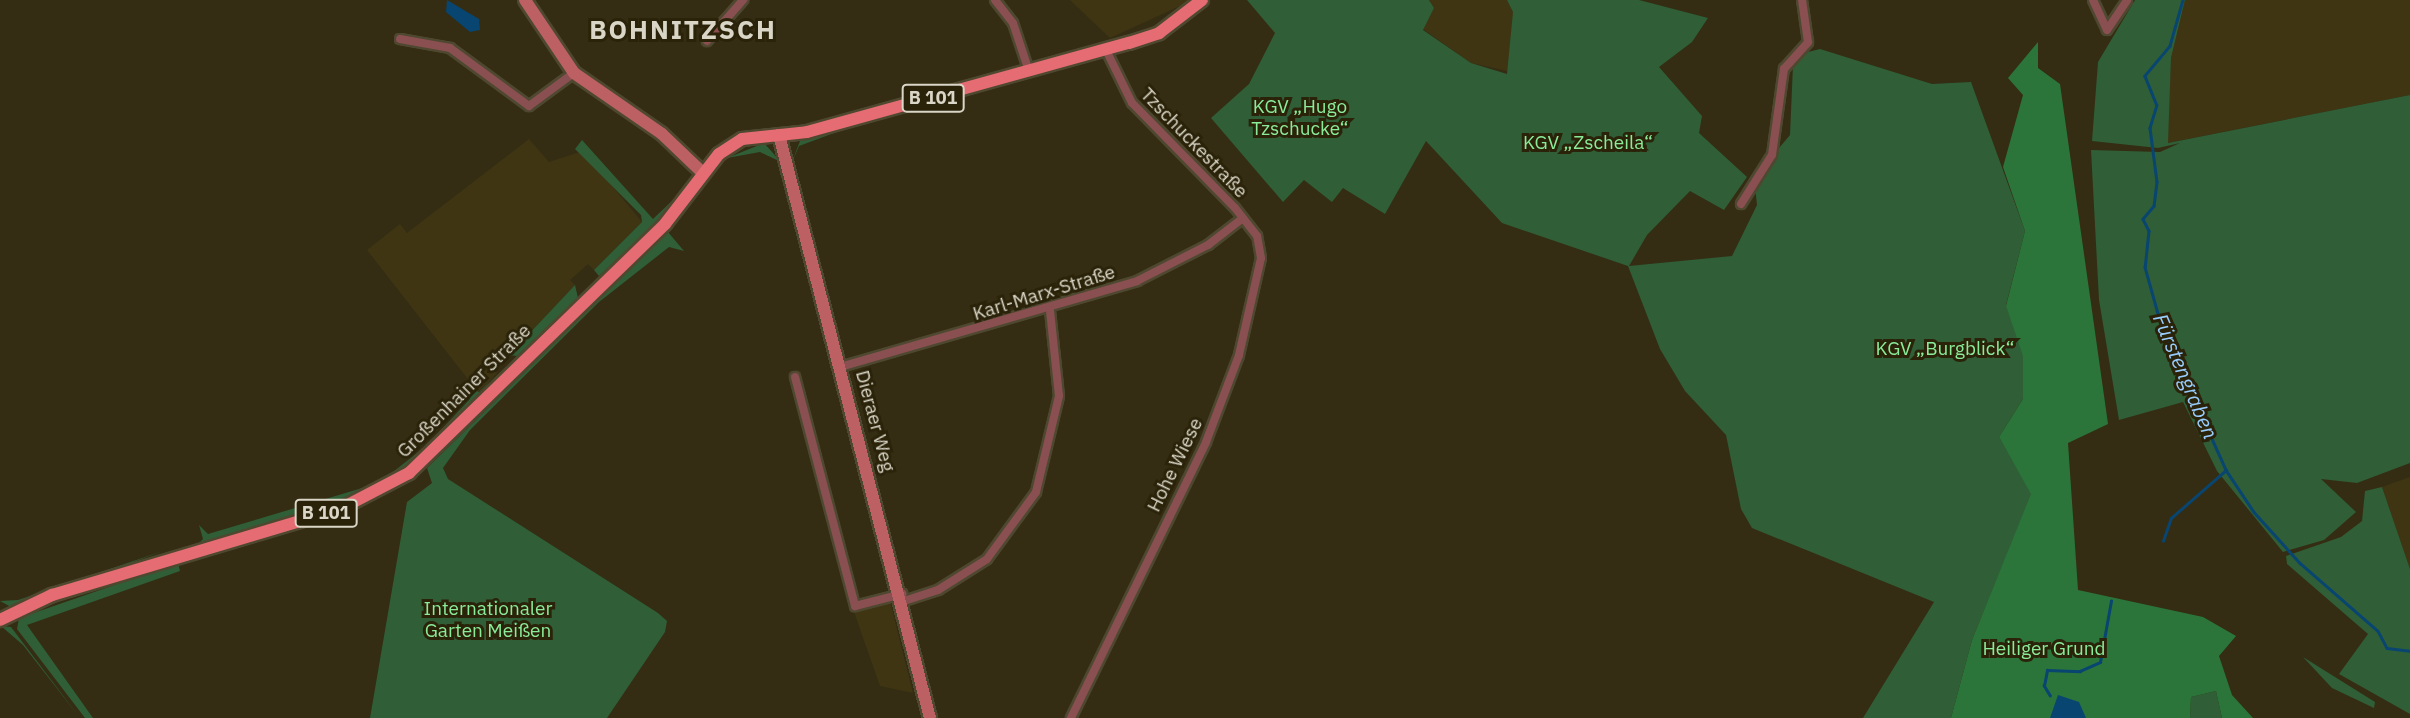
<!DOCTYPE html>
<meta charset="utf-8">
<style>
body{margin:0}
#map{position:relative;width:2410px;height:718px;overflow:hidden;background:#342d13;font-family:"IBM Plex Sans",sans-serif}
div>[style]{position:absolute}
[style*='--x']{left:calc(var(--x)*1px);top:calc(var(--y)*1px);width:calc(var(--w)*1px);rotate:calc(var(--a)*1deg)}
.built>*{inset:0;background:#3f3513}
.green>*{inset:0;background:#2f5e37}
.forest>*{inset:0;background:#2b753b}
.water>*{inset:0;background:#084570}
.stream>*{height:2.5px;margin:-1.25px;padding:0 1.25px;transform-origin:1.25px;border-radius:1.25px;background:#084570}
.roads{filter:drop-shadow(2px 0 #4f4830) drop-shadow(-2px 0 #4f4830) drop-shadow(0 2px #4f4830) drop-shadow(0 -2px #4f4830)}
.street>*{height:8px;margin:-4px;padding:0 4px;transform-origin:4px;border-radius:4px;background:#8a4f51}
.secondary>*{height:12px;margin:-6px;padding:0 6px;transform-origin:6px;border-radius:6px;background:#bd6064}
.primary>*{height:12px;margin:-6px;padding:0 6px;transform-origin:6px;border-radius:6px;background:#e46c72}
span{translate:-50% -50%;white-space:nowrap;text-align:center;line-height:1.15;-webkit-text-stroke:6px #2a2309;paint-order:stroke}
.shield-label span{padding:2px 5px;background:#2a2309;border:2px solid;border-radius:5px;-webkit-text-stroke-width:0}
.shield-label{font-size:18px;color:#dad6c7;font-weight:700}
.park-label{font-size:19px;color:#8aeb99}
.street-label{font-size:19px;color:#dad6c7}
.water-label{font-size:21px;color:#97ccfc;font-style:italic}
.district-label{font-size:26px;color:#dad6c7;font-weight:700;letter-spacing:2px}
</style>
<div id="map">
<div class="built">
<i style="clip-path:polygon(1070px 0,1193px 0,1110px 38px)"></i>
<i style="clip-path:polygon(1429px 0,1507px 0,1513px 12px,1512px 72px,1471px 63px,1423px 29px,1434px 8px)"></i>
<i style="clip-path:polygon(2185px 0,2410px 0,2410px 95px,2167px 143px,2171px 58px)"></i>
<i style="clip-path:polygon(529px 139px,549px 162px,583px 151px,642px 222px,594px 270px,588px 264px,570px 280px,575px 285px,509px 355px,491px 363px,497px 373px,478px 392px,367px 250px,400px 224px,407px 233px)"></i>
<i style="clip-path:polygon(2410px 477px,2410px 569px,2382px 487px)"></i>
<i style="clip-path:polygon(890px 601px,913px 693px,880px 686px,854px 612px)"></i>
</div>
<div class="green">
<i style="clip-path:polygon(1247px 0,1429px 0,1434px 8px,1423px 30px,1471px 63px,1507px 74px,1513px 12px,1507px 0,1639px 0,1708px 18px,1692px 42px,1659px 67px,1702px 116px,1699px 133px,1747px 177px,1724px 210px,1690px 191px,1647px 235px,1629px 266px,1732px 256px,1757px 205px,1754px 178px,1790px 135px,1793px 65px,1808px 52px,1820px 49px,1932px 84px,1971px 82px,2025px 231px,2006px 305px,2024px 357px,2023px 399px,1999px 437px,2032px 494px,1972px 640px,1951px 718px,1863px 718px,1934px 602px,1752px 528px,1741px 509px,1726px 435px,1685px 391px,1660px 349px,1628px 266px,1502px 223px,1426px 141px,1385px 214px,1343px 188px,1332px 202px,1304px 180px,1283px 202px,1211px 118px,1249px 84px,1275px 33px)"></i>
<i style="clip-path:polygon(2135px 0,2185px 0,2171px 58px,2168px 143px,2410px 95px,2410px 463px,2357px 483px,2321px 479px,2356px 512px,2324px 540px,2283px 552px,2217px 471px,2183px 402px,2119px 420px,2099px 300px,2091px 150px,2160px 152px,2180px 143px,2158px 148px,2092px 141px,2098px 62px)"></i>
<i style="clip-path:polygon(861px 123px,799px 146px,792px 162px,800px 141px)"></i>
<i style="clip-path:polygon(582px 140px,653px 219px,676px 197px,679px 201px,599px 276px,594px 270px,642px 222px,641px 215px,575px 149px)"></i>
<i style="clip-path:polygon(764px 143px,781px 162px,760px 152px,727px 158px)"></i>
<i style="clip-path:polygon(668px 232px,684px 251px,669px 247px,599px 302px,470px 430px,443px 468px,448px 479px,658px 613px,667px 621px,665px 632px,607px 718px,370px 718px,407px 502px,432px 483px,427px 468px)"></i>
<i style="clip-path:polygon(575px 285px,578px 298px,517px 356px,509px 355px)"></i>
<i style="clip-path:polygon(497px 373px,428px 449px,402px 472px,351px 500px,196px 546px,203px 539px,199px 525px,208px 534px,379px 483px,426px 446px,470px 399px,472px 389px,479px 392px)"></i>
<i style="clip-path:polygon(2382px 487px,2410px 569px,2410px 714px,2339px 674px,2368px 634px,2287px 564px,2286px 556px,2341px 537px,2362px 521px,2365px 491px)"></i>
<i style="clip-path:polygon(163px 551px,11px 607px,0 601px,18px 600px)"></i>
<i style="clip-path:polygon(178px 563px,180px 571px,27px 625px,93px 718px,85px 718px,17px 629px,19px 618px)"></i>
<i style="clip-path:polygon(1px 626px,11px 627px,80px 718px,23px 645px)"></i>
<i style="clip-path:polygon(2303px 657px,2375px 702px,2374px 708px,2332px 688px)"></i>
<i style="clip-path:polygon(2216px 691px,2222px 718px,2190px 718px,2191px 697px)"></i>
</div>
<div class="forest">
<i style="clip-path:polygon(2038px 42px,2038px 68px,2060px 84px,2108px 424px,2068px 443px,2078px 590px,2203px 617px,2236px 636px,2219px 656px,2232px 695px,2253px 718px,2222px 718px,2216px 691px,2191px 697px,2190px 718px,1951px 718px,1972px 640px,2031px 494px,1999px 437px,2023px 399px,2023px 356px,2006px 306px,2025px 231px,2003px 167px,2023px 95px,2008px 78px)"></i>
</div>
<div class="water">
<i style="clip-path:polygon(447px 0,479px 19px,480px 30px,470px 32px,446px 12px)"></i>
<i style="clip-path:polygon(2058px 695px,2079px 702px,2086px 718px,2050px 718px)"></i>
</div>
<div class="stream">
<i style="--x:2183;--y:0;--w:48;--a:105.8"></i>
<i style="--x:2170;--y:46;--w:39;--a:130"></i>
<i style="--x:2145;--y:76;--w:31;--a:68"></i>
<i style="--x:2157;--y:105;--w:24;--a:107"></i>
<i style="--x:2150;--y:128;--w:54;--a:82.6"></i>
<i style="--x:2157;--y:182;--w:24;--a:97"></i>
<i style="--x:2154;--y:206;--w:17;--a:130"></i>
<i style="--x:2143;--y:219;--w:13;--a:63"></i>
<i style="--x:2149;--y:231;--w:36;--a:96"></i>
<i style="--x:2145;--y:267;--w:63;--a:74.4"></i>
<i style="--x:2162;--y:328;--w:156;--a:65.7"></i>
<i style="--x:2226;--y:470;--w:50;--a:56.3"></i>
<i style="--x:2254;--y:512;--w:69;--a:48"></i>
<i style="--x:2300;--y:563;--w:103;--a:41.1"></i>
<i style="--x:2378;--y:631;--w:19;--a:62"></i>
<i style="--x:2387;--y:648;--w:23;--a:7"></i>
<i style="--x:2163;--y:541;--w:24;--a:-71"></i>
<i style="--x:2171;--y:518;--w:73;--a:-41.1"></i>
<i style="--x:2050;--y:696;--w:12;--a:-121"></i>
<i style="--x:2044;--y:686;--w:16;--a:-79"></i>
<i style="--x:2047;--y:670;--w:33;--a:2"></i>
<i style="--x:2080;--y:671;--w:22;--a:-24"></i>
<i style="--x:2100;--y:662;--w:62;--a:-79.8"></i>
</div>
<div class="roads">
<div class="street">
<i style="--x:995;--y:0;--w:29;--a:52"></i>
<i style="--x:1013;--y:23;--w:51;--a:71.6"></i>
<i style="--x:2093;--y:0;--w:33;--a:65"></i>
<i style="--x:2107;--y:30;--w:36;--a:-56"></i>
<i style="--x:400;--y:39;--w:51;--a:10.2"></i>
<i style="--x:450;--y:48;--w:98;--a:36.3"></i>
<i style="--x:529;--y:106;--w:56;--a:-36.3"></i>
<i style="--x:707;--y:41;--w:55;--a:-48.7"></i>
<i style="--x:1741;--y:204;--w:58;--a:-57.7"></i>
<i style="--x:1772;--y:155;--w:87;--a:-82.1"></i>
<i style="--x:1784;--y:69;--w:36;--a:-48"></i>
<i style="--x:1808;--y:42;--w:42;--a:-98.1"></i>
<i style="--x:840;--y:367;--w:309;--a:-16.1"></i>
<i style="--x:1137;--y:281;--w:80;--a:-26.9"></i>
<i style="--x:1208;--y:245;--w:44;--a:-37.6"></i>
<i style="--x:795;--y:377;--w:237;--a:75.3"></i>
<i style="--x:855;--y:606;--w:49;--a:-14.3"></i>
<i style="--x:904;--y:601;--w:36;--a:-18"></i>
<i style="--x:938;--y:590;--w:58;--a:-32.3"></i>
<i style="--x:987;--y:559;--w:83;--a:-53.8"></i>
<i style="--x:1036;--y:492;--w:99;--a:-76.5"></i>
<i style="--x:1059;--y:396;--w:86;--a:-96"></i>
<i style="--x:1071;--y:718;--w:307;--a:-63.9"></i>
<i style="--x:1206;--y:442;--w:93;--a:-69.2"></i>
<i style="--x:1239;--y:355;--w:99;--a:-77.2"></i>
<i style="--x:1261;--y:258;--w:22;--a:-100"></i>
<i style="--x:1257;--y:236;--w:36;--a:-128"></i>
<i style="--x:1235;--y:208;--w:147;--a:-134.4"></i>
<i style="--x:1132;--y:103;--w:59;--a:-116.1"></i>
</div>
<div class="secondary">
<i style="--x:525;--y:0;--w:88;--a:56.1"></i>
<i style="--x:574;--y:73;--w:107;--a:34.7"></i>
<i style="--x:662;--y:134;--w:57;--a:43.6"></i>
<i style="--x:779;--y:135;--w:602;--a:75.48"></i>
</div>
<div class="primary">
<i style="--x:0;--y:620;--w:58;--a:-25.7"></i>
<i style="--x:52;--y:595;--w:301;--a:-16.6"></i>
<i style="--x:340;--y:509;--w:78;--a:-27.6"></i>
<i style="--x:409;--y:473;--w:357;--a:-44.2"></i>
<i style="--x:665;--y:224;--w:88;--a:-52.4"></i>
<i style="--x:719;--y:154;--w:27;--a:-33"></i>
<i style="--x:742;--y:139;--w:65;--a:-6.1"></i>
<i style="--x:807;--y:132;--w:334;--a:-15.5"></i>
<i style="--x:1129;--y:43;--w:32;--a:-18"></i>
<i style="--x:1159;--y:33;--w:54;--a:-37.5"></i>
</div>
</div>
<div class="shield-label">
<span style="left:933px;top:98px">B 101</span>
<span style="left:326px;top:513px">B 101</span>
</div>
<div class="park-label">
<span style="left:1300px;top:118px">KGV „Hugo<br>Tzschucke“</span>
<span style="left:1588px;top:143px">KGV „Zscheila“</span>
<span style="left:1945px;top:349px">KGV „Burgblick“</span>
<span style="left:488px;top:620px">Internationaler<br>Garten Meißen</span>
<span style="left:2044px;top:649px">Heiliger Grund</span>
</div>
<div class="street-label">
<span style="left:1194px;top:143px;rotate:46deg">Tzschuckestraße</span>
<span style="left:1044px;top:293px;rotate:-17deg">Karl-Marx-Straße</span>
<span style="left:464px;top:391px;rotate:-45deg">Großenhainer Straße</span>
<span style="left:875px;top:421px;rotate:75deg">Dieraer Weg</span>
<span style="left:1175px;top:465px;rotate:-64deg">Hohe Wiese</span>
</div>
<div class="water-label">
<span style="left:2186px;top:376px;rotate:67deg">Fürstengraben</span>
</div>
<div class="district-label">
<span style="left:683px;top:30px">BOHNITZSCH</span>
</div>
</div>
